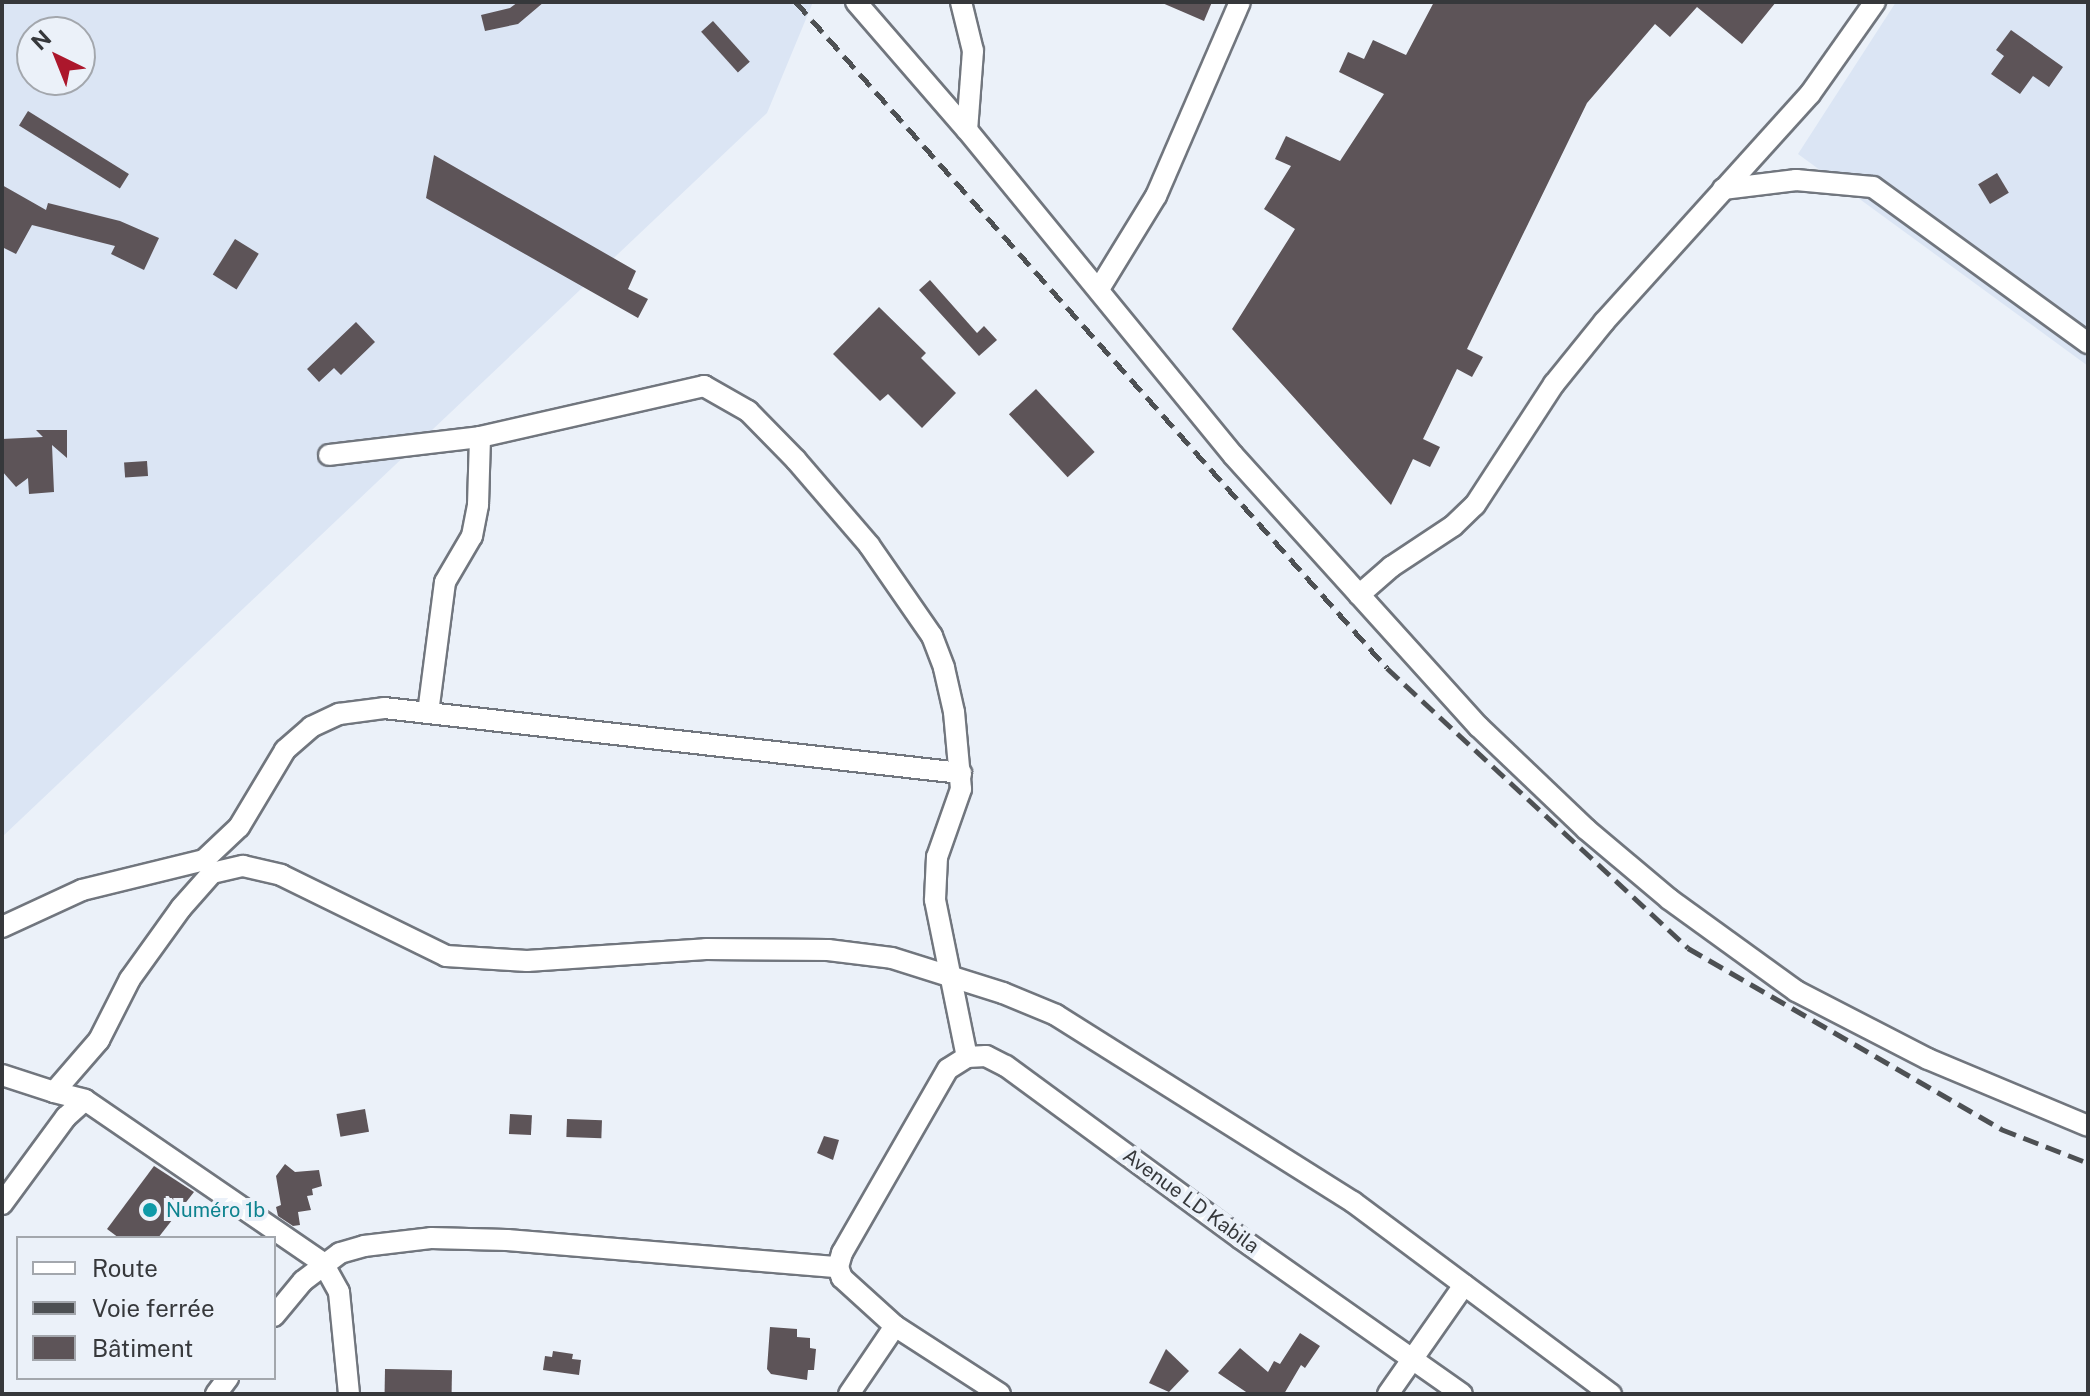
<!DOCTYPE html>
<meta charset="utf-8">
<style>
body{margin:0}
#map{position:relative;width:2090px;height:1396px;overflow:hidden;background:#ebf1f9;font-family:"Public Sans",sans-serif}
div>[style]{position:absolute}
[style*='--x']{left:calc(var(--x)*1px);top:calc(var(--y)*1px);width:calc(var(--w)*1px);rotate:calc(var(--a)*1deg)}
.built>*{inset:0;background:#dbe5f4}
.building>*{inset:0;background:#5d5458;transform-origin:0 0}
.roads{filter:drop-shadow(2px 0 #71767e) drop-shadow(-2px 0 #71767e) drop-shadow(0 2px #71767e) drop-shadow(0 -2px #71767e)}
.minor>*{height:20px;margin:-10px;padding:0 10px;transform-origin:10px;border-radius:10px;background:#fff}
.rail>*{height:5px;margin-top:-2.5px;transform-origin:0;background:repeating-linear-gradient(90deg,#4d5053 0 16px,transparent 0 24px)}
.dots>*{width:22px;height:22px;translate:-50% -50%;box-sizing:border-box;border:4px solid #ebf1f9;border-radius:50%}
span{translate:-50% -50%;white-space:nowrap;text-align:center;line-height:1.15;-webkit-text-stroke:8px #ebf1f9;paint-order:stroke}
.street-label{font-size:20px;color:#36383b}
.culture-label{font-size:20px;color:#0d838f}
.left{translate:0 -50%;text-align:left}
.frame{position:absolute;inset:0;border:4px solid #36383b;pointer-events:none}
.legend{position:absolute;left:16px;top:1236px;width:260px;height:144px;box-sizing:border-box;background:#ebf1f9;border:2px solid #a3a7ad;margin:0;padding:10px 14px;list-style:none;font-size:24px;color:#36383b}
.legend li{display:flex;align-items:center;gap:16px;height:40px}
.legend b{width:40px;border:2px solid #a3a7ad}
.north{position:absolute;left:16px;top:16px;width:80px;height:80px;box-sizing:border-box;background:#ebf1f9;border:2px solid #a3a7ad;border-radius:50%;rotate:317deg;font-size:22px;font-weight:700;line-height:32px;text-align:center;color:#36383b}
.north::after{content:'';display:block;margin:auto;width:28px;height:36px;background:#ac172c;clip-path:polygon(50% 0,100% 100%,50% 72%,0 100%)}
</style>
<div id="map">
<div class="built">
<i style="clip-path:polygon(evenodd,2px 2px,813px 2px,767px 113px,2px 837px,2px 2px,32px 32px,80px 32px,80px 80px,32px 80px,32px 32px)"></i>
<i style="clip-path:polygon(1896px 2px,2088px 2px,2088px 366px,1798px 154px)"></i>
</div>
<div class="building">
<i style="clip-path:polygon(518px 2px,544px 2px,518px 24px,485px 31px,481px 15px,510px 8px)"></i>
<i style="clip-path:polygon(1160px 2px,1212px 2px,1204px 21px)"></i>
<i style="clip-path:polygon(1434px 2px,1776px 2px,1742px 44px,1697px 7px,1670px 37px,1655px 24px,1587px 103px,1467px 349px,1483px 357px,1472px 377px,1457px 369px,1423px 439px,1440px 447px,1430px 467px,1413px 459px,1391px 505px,1232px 329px,1295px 229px,1264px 209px,1291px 166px,1275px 159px,1286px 136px,1340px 161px,1384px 94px,1339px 72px,1348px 52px,1364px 59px,1373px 40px,1406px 55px)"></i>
<i style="left:713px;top:21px;width:55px;height:16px;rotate:48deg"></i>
<i style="clip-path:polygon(2011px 30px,2063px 67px,2049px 87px,2033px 76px,2020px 94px,1991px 74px,2004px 56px,1996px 50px)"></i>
<i style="left:28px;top:111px;width:119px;height:17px;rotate:32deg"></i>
<i style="clip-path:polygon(434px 155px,636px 271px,628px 289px,648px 299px,638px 318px,426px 198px)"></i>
<i style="left:1997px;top:173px;width:23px;height:22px;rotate:59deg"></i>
<i style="clip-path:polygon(2px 185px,46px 210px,48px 203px,120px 221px,159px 238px,144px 270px,111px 254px,115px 246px,32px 225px,16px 254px,2px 247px)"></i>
<i style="left:235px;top:239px;width:28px;height:42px;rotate:32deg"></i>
<i style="clip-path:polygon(930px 280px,977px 333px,984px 326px,997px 340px,979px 356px,919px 290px)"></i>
<i style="clip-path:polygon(879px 307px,926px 353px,921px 358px,956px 393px,922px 428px,888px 394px,880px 401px,833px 354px)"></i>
<i style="clip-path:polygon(356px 322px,375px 342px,341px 375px,334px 368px,319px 382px,307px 369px)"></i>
<i style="left:1036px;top:389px;width:86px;height:37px;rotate:47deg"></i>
<i style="clip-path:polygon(36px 430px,67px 430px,67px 458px,52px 445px,54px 492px,29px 494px,28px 478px,16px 487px,2px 471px,2px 439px,43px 437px)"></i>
<i style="left:147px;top:461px;width:15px;height:23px;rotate:86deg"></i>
<i style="left:365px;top:1109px;width:23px;height:29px;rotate:80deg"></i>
<i style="left:510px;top:1114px;width:22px;height:20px;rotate:3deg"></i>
<i style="left:567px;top:1119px;width:35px;height:18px;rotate:2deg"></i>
<i style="clip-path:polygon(824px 1136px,839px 1140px,833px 1160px,817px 1153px)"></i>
<i style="clip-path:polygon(285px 1164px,295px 1172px,319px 1170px,322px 1186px,312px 1189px,313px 1195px,307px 1196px,311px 1210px,298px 1212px,300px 1225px,293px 1226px,278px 1216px,276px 1207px,281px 1205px,276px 1176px)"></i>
<i style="clip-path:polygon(154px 1166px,194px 1192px,158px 1238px,119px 1238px,107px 1229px)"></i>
<i style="clip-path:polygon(770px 1327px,797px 1329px,797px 1337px,810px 1338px,810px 1348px,816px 1349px,814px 1370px,808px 1370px,807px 1380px,771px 1374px,767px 1369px)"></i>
<i style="clip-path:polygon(1300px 1333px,1320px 1346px,1305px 1368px,1301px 1365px,1284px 1394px,1249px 1394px,1218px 1373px,1240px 1348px,1268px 1372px,1274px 1361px,1280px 1364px)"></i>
<i style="clip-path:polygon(1166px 1349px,1189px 1371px,1169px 1392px,1149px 1383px)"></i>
<i style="clip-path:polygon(553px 1351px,573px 1354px,572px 1359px,581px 1360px,579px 1375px,543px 1370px,545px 1356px,552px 1357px)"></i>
<i style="left:385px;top:1369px;width:67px;height:23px;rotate:1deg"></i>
</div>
<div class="roads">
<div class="minor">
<i style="--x:856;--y:2;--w:169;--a:49.1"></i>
<i style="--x:967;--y:130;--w:420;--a:50.7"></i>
<i style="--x:1233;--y:455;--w:367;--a:47.9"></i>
<i style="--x:1479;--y:727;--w:148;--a:43.6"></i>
<i style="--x:1586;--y:829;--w:109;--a:40.1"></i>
<i style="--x:1669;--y:899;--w:157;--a:35.9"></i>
<i style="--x:1796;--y:991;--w:148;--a:27.3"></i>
<i style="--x:1928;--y:1059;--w:173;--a:22.7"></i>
<i style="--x:961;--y:2;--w:50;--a:76.2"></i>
<i style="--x:973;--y:51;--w:79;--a:94.3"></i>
<i style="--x:1723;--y:189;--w:74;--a:-7"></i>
<i style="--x:1796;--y:180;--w:77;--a:5.2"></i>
<i style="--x:1873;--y:187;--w:266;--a:36"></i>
<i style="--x:1099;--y:289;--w:109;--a:-58.5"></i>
<i style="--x:1156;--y:196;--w:211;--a:-66.6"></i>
<i style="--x:329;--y:455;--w:152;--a:-6.8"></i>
<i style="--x:480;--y:437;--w:230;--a:-12.8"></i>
<i style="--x:704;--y:386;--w:51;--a:29.6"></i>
<i style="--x:748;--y:411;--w:69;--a:45.6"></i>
<i style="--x:796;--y:460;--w:112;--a:49.3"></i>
<i style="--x:869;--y:545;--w:111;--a:55.3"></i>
<i style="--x:932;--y:636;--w:34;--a:69"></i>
<i style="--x:944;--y:668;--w:45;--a:77.2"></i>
<i style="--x:954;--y:712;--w:77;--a:84.8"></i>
<i style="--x:961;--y:789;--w:72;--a:109.4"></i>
<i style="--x:937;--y:857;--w:43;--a:92.7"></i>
<i style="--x:935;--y:900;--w:160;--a:78.5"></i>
<i style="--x:1359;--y:595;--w:43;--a:-41.2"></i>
<i style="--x:1391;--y:567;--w:74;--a:-33.5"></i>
<i style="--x:1453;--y:526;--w:30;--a:-44"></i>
<i style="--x:1475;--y:505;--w:145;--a:-56.9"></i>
<i style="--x:1554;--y:384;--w:80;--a:-51.1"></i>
<i style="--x:1604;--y:322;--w:307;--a:-47.9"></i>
<i style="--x:1810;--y:94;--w:113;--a:-54.8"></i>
<i style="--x:428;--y:713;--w:132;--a:-82.6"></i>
<i style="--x:445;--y:582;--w:53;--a:-59.6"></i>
<i style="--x:472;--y:536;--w:32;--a:-79"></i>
<i style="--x:478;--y:505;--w:68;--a:-88.3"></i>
<i style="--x:2;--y:927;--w:88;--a:-24.8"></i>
<i style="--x:82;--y:890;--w:126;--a:-13.8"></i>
<i style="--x:204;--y:860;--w:48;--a:-43.3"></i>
<i style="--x:239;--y:827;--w:90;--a:-59.1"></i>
<i style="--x:285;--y:750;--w:35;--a:-41"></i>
<i style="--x:311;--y:727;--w:31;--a:-25"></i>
<i style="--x:339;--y:714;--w:45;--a:-7.6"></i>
<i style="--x:384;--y:708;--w:581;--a:6.43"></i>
<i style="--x:2;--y:1075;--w:55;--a:18.1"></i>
<i style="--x:54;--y:1092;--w:69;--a:-49.1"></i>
<i style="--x:99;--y:1040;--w:68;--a:-63.1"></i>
<i style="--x:130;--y:979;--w:87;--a:-54.3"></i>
<i style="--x:181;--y:908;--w:47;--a:-48.5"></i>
<i style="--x:212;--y:873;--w:32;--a:-13"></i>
<i style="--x:243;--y:866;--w:39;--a:13"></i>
<i style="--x:281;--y:875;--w:184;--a:26.1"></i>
<i style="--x:446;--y:956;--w:81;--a:3.5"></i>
<i style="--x:527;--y:961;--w:179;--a:-3.8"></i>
<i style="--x:706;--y:949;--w:122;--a:0.5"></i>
<i style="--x:828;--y:950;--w:64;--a:7.1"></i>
<i style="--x:892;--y:958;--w:116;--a:17.5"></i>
<i style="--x:1003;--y:993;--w:57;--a:22.5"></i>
<i style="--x:1056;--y:1015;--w:351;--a:32.2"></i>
<i style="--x:1353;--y:1202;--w:322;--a:36.7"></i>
<i style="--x:54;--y:1092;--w:32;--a:14"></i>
<i style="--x:85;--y:1100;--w:288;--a:34.4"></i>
<i style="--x:323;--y:1263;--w:33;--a:61"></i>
<i style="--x:339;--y:1292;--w:102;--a:84.4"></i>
<i style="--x:2;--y:1204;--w:108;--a:-53.7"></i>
<i style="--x:66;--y:1117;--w:25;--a:-42"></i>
<i style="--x:274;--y:1316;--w:45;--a:-50.4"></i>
<i style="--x:303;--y:1281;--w:46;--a:-37.1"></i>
<i style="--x:340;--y:1253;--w:25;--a:-16"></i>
<i style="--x:364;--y:1246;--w:67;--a:-6.8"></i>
<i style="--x:431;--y:1238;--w:76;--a:1.5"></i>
<i style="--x:507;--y:1240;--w:332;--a:4.7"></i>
<i style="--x:895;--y:1326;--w:125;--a:32.9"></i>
<i style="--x:216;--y:1394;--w:20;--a:-53"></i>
<i style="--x:849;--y:1394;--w:82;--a:-55.9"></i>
<i style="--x:895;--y:1326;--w:72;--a:-137.8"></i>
<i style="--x:842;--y:1278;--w:12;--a:-110"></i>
<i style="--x:838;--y:1267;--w:15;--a:-74"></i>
<i style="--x:842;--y:1253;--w:212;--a:-60.1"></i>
<i style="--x:948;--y:1069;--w:22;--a:-32"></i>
<i style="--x:967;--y:1057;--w:19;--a:-3"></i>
<i style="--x:986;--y:1056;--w:22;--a:27"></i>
<i style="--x:1006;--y:1066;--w:290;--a:36.3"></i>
<i style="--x:1240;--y:1238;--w:271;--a:35.1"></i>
<i style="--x:1388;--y:1394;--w:133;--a:-55.1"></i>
</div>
</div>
<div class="rail">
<i style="--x:796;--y:2;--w:890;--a:48.41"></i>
<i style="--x:1387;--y:668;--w:411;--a:42.9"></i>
<i style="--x:1688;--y:948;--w:362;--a:30"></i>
<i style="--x:2001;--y:1129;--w:93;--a:21.3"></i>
</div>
<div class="dots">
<i style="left:150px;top:1210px;background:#0f9aa8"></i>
</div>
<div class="street-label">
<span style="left:1191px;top:1201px;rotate:36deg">Avenue LD Kabila</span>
</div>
<div class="culture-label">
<span class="left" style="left:166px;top:1210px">Numéro 1b</span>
</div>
<div class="frame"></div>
<ul class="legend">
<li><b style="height:10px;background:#fff"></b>Route</li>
<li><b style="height:10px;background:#4d5053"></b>Voie ferrée</li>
<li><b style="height:22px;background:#5d5458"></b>Bâtiment</li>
</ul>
<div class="north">N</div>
</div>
